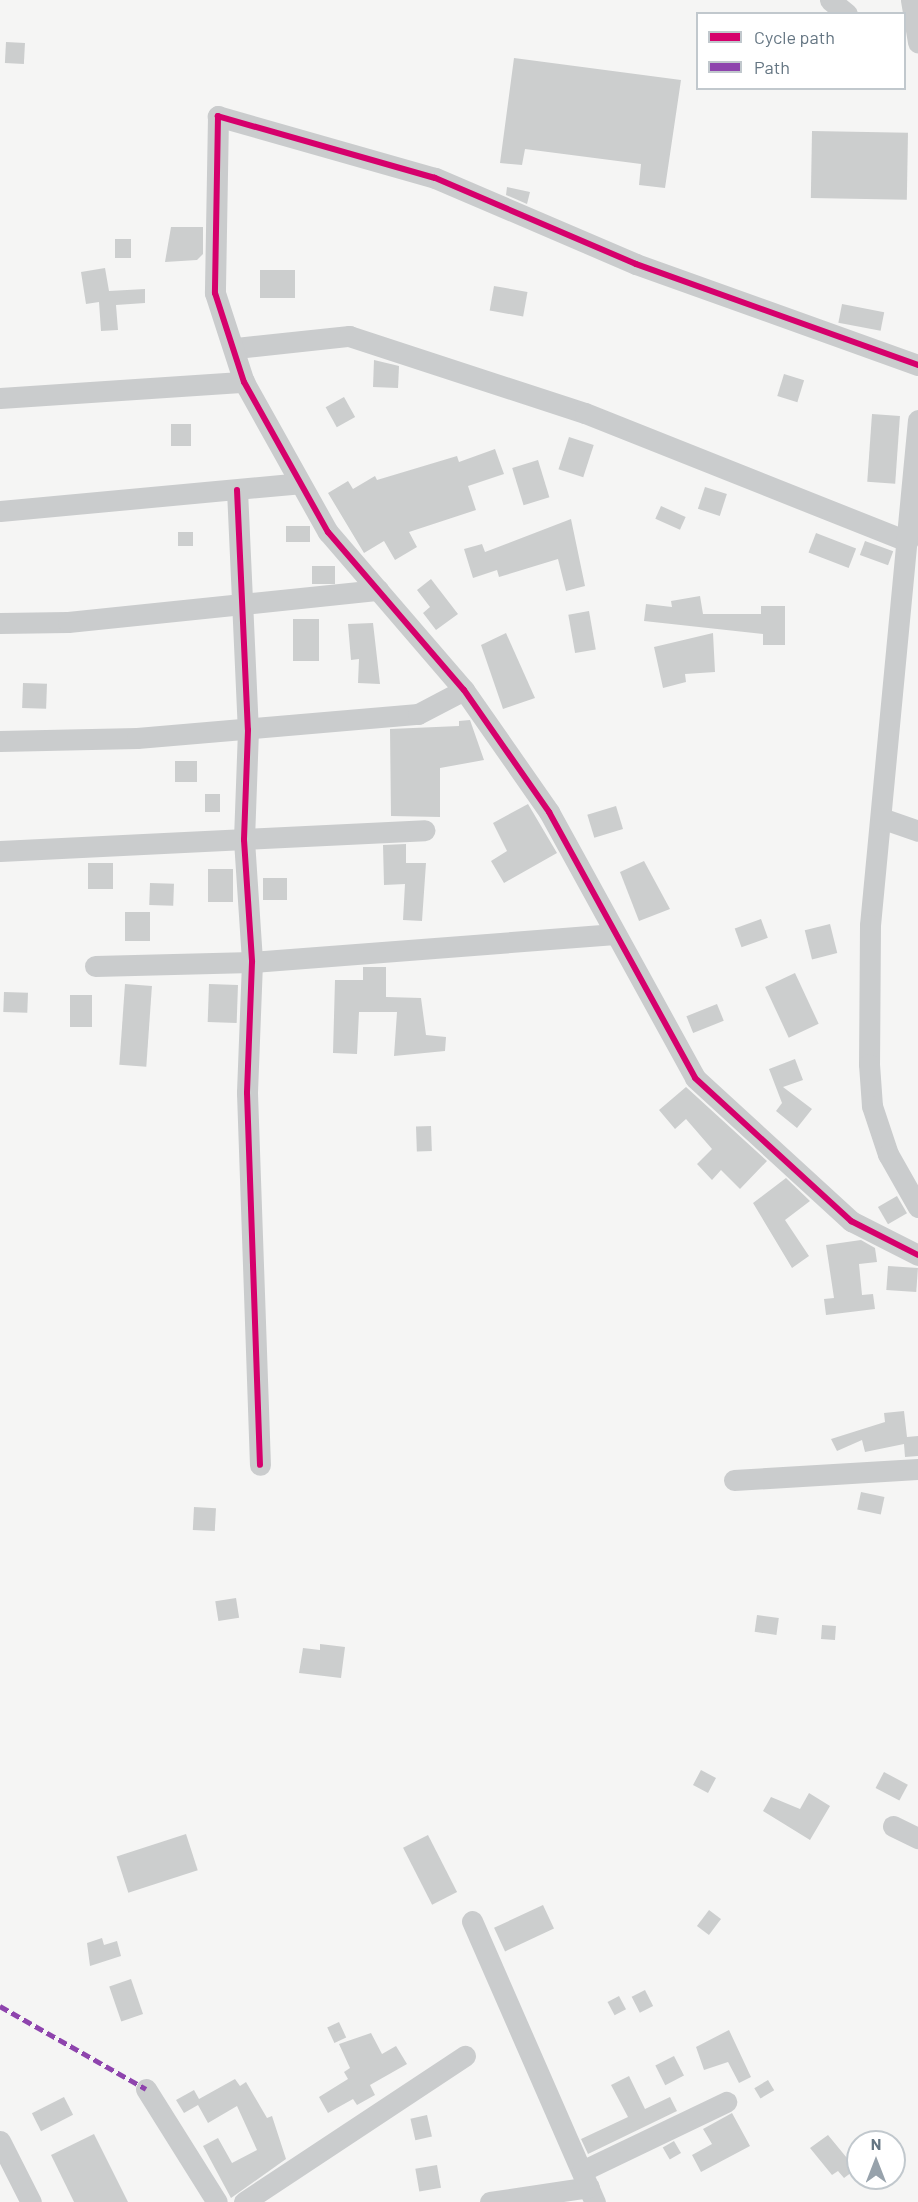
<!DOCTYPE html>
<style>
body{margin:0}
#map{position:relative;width:918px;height:2202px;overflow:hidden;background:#f5f5f4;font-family:Barlow,sans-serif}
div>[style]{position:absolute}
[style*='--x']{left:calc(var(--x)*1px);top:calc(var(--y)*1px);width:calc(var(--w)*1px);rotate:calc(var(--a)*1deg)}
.building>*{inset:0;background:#cccece;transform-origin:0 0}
.minor>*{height:21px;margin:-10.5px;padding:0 10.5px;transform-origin:10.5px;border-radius:10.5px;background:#cacccd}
.quiet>*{height:4.5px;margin-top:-2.25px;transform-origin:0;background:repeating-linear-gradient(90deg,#8e44ad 0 9px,transparent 0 13.5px)}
.cycleway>*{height:6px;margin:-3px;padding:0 3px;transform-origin:3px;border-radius:3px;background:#d6006c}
span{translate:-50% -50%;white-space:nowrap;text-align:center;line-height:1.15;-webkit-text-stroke:6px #fff;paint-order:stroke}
.legend{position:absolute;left:696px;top:12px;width:210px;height:78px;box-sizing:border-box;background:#fff;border:2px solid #c1c8cd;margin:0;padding:8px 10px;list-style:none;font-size:18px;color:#657683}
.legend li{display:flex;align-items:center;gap:12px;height:30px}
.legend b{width:30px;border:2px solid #c1c8cd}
.north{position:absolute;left:846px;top:2130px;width:60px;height:60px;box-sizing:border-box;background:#fff;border:2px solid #c1c8cd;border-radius:50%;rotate:0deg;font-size:16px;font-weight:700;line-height:24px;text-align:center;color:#657683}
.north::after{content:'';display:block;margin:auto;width:21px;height:27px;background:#97a2ab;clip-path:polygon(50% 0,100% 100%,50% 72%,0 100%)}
</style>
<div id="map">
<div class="building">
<i style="left:6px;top:42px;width:19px;height:21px;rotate:3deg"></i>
<i style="clip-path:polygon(514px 58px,681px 80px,665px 188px,639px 185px,641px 164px,525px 149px,522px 165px,500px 163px)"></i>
<i style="left:812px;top:131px;width:96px;height:67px;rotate:1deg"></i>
<i style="clip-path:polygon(507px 187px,530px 192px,527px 204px,506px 195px)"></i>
<i style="clip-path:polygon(171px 227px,203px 227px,203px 254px,197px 260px,165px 262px)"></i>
<i style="left:115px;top:239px;width:16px;height:19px"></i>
<i style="clip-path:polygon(105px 268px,109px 291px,145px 289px,145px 303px,116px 305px,118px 330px,101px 331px,99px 302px,86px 304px,81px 272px)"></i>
<i style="left:260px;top:270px;width:35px;height:28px"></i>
<i style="left:494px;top:286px;width:34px;height:25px;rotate:10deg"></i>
<i style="left:842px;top:304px;width:43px;height:19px;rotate:11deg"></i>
<i style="clip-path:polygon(374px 360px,399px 366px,398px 388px,373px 387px)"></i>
<i style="left:784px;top:374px;width:21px;height:23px;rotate:17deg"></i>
<i style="left:344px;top:397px;width:23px;height:21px;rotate:61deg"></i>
<i style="left:872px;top:414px;width:28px;height:68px;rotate:4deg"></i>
<i style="left:171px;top:424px;width:20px;height:22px"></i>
<i style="left:569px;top:437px;width:26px;height:34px;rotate:18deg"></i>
<i style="clip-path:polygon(495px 449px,504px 474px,468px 486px,476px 510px,409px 532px,417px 547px,395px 560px,384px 541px,364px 553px,328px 493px,348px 481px,353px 489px,375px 476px,377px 480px,457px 456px,459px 462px)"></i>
<i style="left:538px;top:460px;width:39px;height:27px;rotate:73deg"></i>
<i style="left:705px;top:487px;width:23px;height:23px;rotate:18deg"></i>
<i style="left:661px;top:506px;width:27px;height:14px;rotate:24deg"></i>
<i style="clip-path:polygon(571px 519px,585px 586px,566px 591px,558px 559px,499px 577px,497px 570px,473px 578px,464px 549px,482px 544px,485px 552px)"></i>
<i style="left:286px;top:526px;width:24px;height:16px"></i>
<i style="left:178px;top:532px;width:15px;height:14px"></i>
<i style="left:816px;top:533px;width:43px;height:21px;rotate:21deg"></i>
<i style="left:865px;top:541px;width:30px;height:15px;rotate:20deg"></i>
<i style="left:312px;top:566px;width:23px;height:18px"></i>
<i style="clip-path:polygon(431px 579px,458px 614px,436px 630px,423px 613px,430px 607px,417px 590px)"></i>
<i style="clip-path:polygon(700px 596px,703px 614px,761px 614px,761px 606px,785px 606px,785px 645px,763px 645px,763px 634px,644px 621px,646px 604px,672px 607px,671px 601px)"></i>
<i style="left:589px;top:611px;width:39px;height:21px;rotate:80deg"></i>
<i style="left:293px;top:619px;width:26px;height:42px"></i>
<i style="clip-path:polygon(373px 623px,380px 684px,358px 683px,359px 659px,351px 660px,348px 624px)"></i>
<i style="clip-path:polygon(506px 633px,535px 698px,503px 709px,481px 645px)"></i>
<i style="clip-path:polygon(713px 633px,715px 672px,685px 674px,686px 682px,663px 688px,654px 647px)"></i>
<i style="left:23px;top:683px;width:24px;height:25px;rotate:2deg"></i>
<i style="clip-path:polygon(470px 720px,484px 760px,440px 768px,440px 817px,391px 816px,390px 729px,459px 726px,459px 721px)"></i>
<i style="left:175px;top:761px;width:22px;height:21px"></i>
<i style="left:205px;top:794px;width:15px;height:18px"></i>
<i style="clip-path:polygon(528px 804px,557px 853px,504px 883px,491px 861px,507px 851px,493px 823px)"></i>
<i style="left:616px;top:806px;width:24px;height:30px;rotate:73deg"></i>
<i style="clip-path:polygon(406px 844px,406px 863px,426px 863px,422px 921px,403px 920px,405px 884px,384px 885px,383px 845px)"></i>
<i style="clip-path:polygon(644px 861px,670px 909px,639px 921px,620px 872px)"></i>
<i style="left:88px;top:863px;width:25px;height:26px"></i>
<i style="left:208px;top:869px;width:25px;height:33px"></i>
<i style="left:263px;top:878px;width:24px;height:22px"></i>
<i style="left:150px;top:883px;width:24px;height:22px;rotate:2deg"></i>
<i style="left:125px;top:912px;width:25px;height:29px"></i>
<i style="left:761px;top:919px;width:20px;height:28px;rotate:70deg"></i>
<i style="left:830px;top:924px;width:30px;height:26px;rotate:76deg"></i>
<i style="clip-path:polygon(363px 967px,386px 967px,386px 997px,421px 998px,426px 1035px,446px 1037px,445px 1051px,394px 1056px,397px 1012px,359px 1012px,357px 1054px,333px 1053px,335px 980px,363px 980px)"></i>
<i style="left:795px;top:973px;width:56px;height:33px;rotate:65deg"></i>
<i style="left:125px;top:984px;width:27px;height:81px;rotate:4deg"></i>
<i style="left:209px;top:984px;width:29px;height:38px;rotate:2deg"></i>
<i style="left:4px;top:992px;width:24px;height:20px;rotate:2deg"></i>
<i style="left:70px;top:995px;width:22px;height:32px"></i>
<i style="left:717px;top:1004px;width:18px;height:33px;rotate:68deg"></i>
<i style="clip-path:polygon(795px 1059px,803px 1080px,783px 1087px,812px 1109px,797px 1128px,776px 1111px,782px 1103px,769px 1069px)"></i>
<i style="clip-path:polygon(686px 1087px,767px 1161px,740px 1189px,721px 1170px,712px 1180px,697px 1164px,712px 1149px,686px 1119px,675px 1129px,659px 1110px)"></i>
<i style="left:431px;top:1126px;width:25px;height:15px;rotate:88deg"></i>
<i style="clip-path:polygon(786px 1178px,810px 1201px,785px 1220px,809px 1256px,792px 1268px,753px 1203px)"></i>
<i style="left:897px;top:1196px;width:20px;height:22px;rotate:60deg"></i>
<i style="clip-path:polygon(861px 1240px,875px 1248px,877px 1262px,859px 1264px,862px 1295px,873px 1294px,875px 1309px,826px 1315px,824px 1299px,834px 1298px,826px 1245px)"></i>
<i style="left:888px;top:1266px;width:30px;height:24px;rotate:4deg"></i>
<i style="clip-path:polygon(904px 1411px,907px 1437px,918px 1436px,918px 1456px,905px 1457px,904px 1444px,865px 1452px,862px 1440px,837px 1451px,831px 1439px,885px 1422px,884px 1413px)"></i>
<i style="left:861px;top:1492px;width:24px;height:18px;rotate:12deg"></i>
<i style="left:194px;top:1507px;width:22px;height:23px;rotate:3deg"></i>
<i style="left:236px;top:1598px;width:20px;height:21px;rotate:81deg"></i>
<i style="left:757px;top:1615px;width:22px;height:17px;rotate:8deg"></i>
<i style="left:822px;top:1625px;width:14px;height:14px;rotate:4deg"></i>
<i style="clip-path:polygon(320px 1644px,345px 1647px,341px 1678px,299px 1673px,303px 1648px,320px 1650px)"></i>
<i style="left:701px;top:1770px;width:17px;height:17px;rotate:28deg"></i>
<i style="left:884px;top:1772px;width:27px;height:18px;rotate:28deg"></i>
<i style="clip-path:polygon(809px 1793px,830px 1806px,810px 1840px,763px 1811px,771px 1797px,800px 1809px)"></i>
<i style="left:186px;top:1834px;width:38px;height:73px;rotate:72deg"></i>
<i style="left:428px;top:1835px;width:64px;height:28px;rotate:63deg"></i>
<i style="left:543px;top:1905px;width:26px;height:54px;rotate:65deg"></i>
<i style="left:709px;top:1910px;width:15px;height:20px;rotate:37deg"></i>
<i style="clip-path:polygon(102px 1938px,104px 1945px,117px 1941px,121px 1956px,90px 1966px,87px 1943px)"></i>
<i style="left:131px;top:1979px;width:37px;height:23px;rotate:71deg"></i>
<i style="left:645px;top:1990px;width:18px;height:15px;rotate:63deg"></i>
<i style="left:619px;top:1996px;width:15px;height:13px;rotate:62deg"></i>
<i style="left:339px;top:2022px;width:17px;height:13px;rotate:65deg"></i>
<i style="clip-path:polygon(729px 2030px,751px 2077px,739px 2083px,728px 2062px,704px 2070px,696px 2047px)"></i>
<i style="clip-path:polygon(371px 2033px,382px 2054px,396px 2046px,407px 2064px,370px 2085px,375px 2095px,357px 2105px,353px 2099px,328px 2113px,319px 2097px,348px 2079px,344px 2072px,350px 2068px,339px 2044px)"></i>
<i style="left:674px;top:2056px;width:22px;height:21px;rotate:63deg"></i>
<i style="clip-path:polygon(629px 2076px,645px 2109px,670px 2097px,677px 2111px,588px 2154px,581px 2139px,628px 2117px,611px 2085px)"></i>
<i style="clip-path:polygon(235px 2079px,240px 2086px,246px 2082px,267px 2118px,272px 2116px,286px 2159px,231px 2198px,203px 2146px,218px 2138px,232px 2163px,257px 2150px,237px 2106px,208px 2123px,198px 2105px,184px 2113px,176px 2100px,194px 2090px,199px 2099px)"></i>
<i style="left:768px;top:2080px;width:12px;height:16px;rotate:59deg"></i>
<i style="left:64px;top:2097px;width:20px;height:36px;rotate:63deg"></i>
<i style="clip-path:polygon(732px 2113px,750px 2146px,701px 2172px,692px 2155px,712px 2144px,703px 2129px)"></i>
<i style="left:427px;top:2115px;width:22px;height:17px;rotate:77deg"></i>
<i style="clip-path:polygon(94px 2134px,128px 2202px,74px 2202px,51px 2155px)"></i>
<i style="clip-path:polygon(828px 2135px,856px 2169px,844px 2178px,838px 2171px,832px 2175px,810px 2148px)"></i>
<i style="left:674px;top:2141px;width:14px;height:13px;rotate:60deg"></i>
<i style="left:437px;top:2165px;width:23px;height:22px;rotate:80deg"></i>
</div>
<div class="minor">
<i style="--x:830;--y:0;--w:22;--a:39"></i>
<i style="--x:911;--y:0;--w:43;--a:80.5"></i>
<i style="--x:236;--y:348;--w:114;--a:-6.1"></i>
<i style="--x:349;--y:336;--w:248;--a:18.1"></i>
<i style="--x:585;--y:413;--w:347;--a:21.7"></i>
<i style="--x:907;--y:541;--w:14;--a:-78"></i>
<i style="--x:918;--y:365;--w:300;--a:-160.3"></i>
<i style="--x:636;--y:264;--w:219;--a:-156.8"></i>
<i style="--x:435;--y:178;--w:226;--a:-164.1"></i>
<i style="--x:218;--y:116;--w:177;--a:91"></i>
<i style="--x:215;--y:293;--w:94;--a:72"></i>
<i style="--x:244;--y:382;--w:172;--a:60.8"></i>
<i style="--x:328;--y:532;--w:208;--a:49.3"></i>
<i style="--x:464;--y:690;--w:149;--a:55.1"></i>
<i style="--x:549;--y:812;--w:303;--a:61.2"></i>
<i style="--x:695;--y:1078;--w:212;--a:42.5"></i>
<i style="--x:851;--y:1221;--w:75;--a:26.9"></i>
<i style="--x:0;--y:398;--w:245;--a:-3.8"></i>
<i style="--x:918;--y:420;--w:507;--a:95.43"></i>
<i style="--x:870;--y:925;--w:139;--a:90.4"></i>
<i style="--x:869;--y:1064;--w:42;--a:85.9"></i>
<i style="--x:872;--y:1106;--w:51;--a:71.6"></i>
<i style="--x:888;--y:1154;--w:61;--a:60.5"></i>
<i style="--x:237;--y:490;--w:240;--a:87.4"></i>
<i style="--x:248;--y:730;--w:110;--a:92.1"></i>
<i style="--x:244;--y:840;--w:122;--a:86.2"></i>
<i style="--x:252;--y:962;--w:131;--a:92.2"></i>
<i style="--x:247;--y:1093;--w:372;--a:88"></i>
<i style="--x:0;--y:511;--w:301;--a:-5.3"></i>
<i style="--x:0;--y:623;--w:68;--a:-0.8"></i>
<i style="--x:68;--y:622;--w:312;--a:-5.9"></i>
<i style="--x:0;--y:741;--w:137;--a:-1.3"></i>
<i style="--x:137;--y:738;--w:282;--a:-4.9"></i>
<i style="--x:418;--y:714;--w:52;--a:-27.6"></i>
<i style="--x:881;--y:818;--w:39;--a:19"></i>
<i style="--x:0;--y:851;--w:425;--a:-2.8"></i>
<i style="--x:95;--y:966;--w:157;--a:-1.5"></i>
<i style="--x:252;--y:962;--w:364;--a:-4.4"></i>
<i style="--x:734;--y:1480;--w:184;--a:-3.4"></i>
<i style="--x:893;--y:1826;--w:28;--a:26"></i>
<i style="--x:472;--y:1921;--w:307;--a:66.4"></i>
<i style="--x:146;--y:2089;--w:133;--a:57.9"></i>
<i style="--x:0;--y:2141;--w:68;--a:63.1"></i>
<i style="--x:582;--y:2171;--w:160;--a:-25.6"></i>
<i style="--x:244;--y:2202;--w:265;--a:-33.5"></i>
<i style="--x:490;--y:2202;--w:100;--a:-8.6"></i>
</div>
<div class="quiet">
<i style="--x:0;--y:2006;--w:168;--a:29.6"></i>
</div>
<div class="cycleway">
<i style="--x:918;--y:365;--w:300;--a:-160.3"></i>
<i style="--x:636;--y:264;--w:219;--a:-156.8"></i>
<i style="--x:435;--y:178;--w:226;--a:-164.1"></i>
<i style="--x:218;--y:116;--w:177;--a:91"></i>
<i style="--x:215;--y:293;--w:94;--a:72"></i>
<i style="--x:244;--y:382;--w:172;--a:60.8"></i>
<i style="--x:328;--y:532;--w:208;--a:49.3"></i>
<i style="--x:464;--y:690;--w:149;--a:55.1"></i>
<i style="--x:549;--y:812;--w:303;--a:61.2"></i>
<i style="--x:695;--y:1078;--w:212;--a:42.5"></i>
<i style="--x:851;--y:1221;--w:75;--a:26.9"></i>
<i style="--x:237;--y:490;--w:240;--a:87.4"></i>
<i style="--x:248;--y:730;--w:110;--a:92.1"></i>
<i style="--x:244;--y:840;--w:122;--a:86.2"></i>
<i style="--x:252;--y:962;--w:131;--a:92.2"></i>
<i style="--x:247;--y:1093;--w:372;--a:88"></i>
</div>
<ul class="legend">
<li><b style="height:8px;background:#d6006c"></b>Cycle path</li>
<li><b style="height:8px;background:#8e44ad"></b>Path</li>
</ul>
<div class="north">N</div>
</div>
